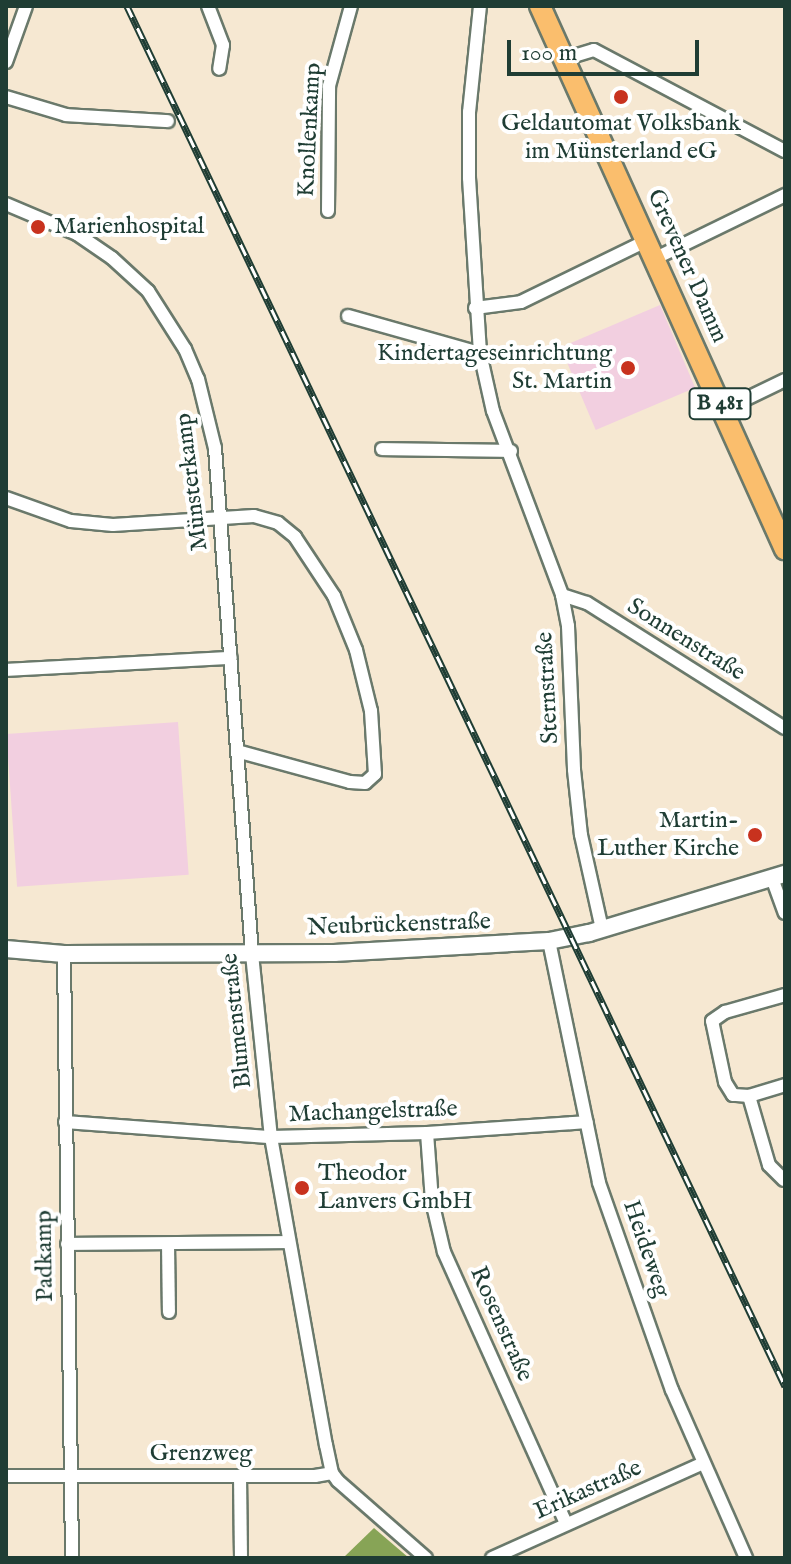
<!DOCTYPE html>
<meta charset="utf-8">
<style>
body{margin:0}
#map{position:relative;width:791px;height:1564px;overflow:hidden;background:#f6e8d2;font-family:"IM FELL English",serif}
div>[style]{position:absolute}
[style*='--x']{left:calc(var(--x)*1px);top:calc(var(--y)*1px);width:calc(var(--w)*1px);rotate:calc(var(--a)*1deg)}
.built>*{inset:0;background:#f2cfe0;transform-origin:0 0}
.forest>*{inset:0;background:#87a456}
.roads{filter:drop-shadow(2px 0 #6a796b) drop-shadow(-2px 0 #6a796b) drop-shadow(0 2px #6a796b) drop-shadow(0 -2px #6a796b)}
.minor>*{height:12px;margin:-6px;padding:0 6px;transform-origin:6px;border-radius:6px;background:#fff}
.tertiary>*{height:16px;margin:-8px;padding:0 8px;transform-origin:8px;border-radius:8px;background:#fff}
.primary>*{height:20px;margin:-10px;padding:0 10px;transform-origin:10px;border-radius:10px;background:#fabe6d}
.rail>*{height:7px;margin-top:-3.5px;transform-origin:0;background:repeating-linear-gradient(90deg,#fff 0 12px,#1f3d34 0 24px);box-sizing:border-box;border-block:2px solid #1f3d34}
.dots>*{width:22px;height:22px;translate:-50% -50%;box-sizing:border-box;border:4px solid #fff;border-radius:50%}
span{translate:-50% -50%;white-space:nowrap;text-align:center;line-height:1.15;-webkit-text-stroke:8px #fff;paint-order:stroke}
.shield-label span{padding:2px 6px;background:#fff;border:2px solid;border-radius:6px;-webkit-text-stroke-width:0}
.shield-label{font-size:22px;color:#1f3d34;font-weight:700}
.poi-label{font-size:24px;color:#1f3d34}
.left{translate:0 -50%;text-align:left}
.right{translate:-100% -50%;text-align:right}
.street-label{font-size:24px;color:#1f3d34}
.frame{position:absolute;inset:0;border:8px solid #1f3d34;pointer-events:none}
.scale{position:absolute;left:507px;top:40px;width:192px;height:36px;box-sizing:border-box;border:4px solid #1f3d34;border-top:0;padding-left:10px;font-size:24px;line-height:28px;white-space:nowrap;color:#1f3d34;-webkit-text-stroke:6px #fff;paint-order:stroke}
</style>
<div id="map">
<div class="built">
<i style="left:660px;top:305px;width:90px;height:108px;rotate:67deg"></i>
<i style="left:178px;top:722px;width:153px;height:172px;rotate:86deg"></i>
</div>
<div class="forest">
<i style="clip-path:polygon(374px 1528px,409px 1558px,343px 1558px)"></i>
</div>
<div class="roads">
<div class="minor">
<i style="--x:208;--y:6;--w:42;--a:69"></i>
<i style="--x:223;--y:45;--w:24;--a:99"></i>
<i style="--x:480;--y:6;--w:107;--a:95.9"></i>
<i style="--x:469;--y:112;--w:66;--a:90"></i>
<i style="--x:469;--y:178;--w:175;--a:86.4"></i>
<i style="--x:480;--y:353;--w:59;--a:77.4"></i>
<i style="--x:493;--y:411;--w:197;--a:69.4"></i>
<i style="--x:562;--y:595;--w:32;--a:79"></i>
<i style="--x:568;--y:626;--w:144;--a:87.6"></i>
<i style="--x:574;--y:770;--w:65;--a:83.9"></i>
<i style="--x:581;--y:835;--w:96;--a:77.4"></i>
<i style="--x:564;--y:59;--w:31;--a:-17"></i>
<i style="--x:594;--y:50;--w:216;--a:27.9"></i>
<i style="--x:6;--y:62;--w:59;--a:-70.3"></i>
<i style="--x:6;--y:97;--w:63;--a:16.7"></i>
<i style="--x:66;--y:115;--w:102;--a:3.4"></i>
<i style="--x:6;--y:204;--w:77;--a:22.9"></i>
<i style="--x:77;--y:234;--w:42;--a:34.4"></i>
<i style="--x:112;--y:258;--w:49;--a:42.5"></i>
<i style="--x:148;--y:291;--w:69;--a:57.5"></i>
<i style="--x:185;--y:349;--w:33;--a:67"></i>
<i style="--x:198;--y:379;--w:71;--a:76.2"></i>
<i style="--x:215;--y:448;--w:507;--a:85.82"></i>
<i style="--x:252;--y:954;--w:184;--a:84.1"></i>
<i style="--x:271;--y:1137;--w:313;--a:79.9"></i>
<i style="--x:326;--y:1445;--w:29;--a:78"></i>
<i style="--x:332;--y:1473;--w:10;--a:53"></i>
<i style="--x:338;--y:1481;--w:117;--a:41.2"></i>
<i style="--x:328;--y:211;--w:125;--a:-89.5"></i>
<i style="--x:329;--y:86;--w:83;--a:-74.6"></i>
<i style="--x:656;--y:258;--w:144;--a:-26"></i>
<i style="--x:475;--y:308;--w:46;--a:-7.4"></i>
<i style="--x:521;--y:302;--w:141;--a:-26"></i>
<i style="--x:348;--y:316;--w:137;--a:15.7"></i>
<i style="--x:723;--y:410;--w:69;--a:-25.8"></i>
<i style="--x:382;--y:449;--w:129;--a:0.9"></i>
<i style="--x:6;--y:498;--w:69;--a:19.5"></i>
<i style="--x:71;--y:521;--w:42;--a:5.4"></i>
<i style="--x:113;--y:525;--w:141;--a:-3.7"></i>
<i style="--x:254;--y:516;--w:25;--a:16"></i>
<i style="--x:278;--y:523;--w:22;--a:39"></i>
<i style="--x:295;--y:537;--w:71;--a:56.5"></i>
<i style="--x:334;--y:596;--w:58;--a:67.8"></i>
<i style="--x:356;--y:650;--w:63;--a:76.2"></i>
<i style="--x:371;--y:711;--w:63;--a:86.4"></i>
<i style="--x:375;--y:774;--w:13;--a:138"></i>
<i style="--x:365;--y:783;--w:15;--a:-176"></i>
<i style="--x:350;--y:782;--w:117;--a:-164.7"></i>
<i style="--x:562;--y:595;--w:26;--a:18"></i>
<i style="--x:587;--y:603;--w:234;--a:32.3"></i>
<i style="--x:6;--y:670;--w:225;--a:-3.1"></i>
<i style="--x:772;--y:878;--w:37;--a:70"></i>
<i style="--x:549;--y:941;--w:247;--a:78.3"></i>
<i style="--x:599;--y:1183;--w:219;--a:70.6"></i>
<i style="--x:672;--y:1390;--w:184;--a:66.2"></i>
<i style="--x:64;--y:954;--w:604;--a:89.24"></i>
<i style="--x:749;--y:1096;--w:38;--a:-17"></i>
<i style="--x:65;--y:1122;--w:207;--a:4.2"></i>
<i style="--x:271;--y:1137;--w:156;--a:-1.5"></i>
<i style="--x:427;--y:1133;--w:160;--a:-3.9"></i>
<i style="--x:427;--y:1133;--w:68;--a:85.8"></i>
<i style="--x:432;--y:1201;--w:52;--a:76.8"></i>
<i style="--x:444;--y:1252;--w:298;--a:65.8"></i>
<i style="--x:784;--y:1180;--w:21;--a:-135"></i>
<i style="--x:769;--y:1165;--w:72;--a:-106.2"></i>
<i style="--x:749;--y:1096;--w:16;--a:-176"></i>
<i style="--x:733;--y:1095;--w:15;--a:-122"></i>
<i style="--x:725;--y:1082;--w:62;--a:-102"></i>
<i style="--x:712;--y:1021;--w:16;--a:-35"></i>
<i style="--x:725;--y:1012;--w:62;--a:-15.8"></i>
<i style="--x:67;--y:1244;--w:221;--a:-0.5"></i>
<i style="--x:168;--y:1244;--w:68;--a:89.2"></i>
<i style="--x:6;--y:1476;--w:309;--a:0"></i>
<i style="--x:315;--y:1476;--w:17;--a:-10"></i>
<i style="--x:240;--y:1476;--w:82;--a:89.3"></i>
<i style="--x:492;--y:1558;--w:231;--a:-24.2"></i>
</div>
<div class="tertiary">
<i style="--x:6;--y:949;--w:58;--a:4.9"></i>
<i style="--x:64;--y:954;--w:270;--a:-0.2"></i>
<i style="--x:334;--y:953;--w:215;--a:-3.2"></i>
<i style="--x:549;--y:941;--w:41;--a:-11.3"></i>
<i style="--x:589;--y:933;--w:205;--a:-16.8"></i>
</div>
<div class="primary">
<i style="--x:540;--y:6;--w:596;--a:65.72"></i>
</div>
</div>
<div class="rail">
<i style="--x:127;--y:6;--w:1529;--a:64.51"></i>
</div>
<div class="dots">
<i style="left:621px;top:97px;background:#c8321e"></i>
<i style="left:38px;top:227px;background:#c8321e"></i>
<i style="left:628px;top:368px;background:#c8321e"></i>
<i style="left:755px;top:835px;background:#c8321e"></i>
<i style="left:302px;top:1188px;background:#c8321e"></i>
</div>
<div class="shield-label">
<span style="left:720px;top:404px">B 481</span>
</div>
<div class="poi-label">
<span style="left:621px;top:138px">Geldautomat Volksbank<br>im Münsterland eG</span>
<span class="left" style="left:54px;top:227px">Marienhospital</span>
<span class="right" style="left:612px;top:368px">Kindertageseinrichtung<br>St. Martin</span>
<span class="right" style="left:739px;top:835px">Martin-<br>Luther Kirche</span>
<span class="left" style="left:318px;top:1188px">Theodor<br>Lanvers GmbH</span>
</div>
<div class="street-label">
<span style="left:310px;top:130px;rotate:-87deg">Knollenkamp</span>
<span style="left:687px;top:266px;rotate:66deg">Grevener Damm</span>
<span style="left:192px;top:482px;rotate:-97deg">Münsterkamp</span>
<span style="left:686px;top:640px;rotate:32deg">Sonnenstraße</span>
<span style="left:548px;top:688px;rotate:-93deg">Sternstraße</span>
<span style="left:399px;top:925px;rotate:-2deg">Neubrückenstraße</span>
<span style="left:237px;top:1021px;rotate:-96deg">Blumenstraße</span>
<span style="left:373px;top:1112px;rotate:-2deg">Machangelstraße</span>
<span style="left:646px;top:1249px;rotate:71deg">Heideweg</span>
<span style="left:45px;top:1256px;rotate:-91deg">Padkamp</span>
<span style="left:501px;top:1324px;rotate:66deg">Rosenstraße</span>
<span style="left:201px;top:1454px">Grenzweg</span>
<span style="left:588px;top:1490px;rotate:-24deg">Erikastraße</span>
</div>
<div class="frame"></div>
<div class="scale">100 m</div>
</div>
